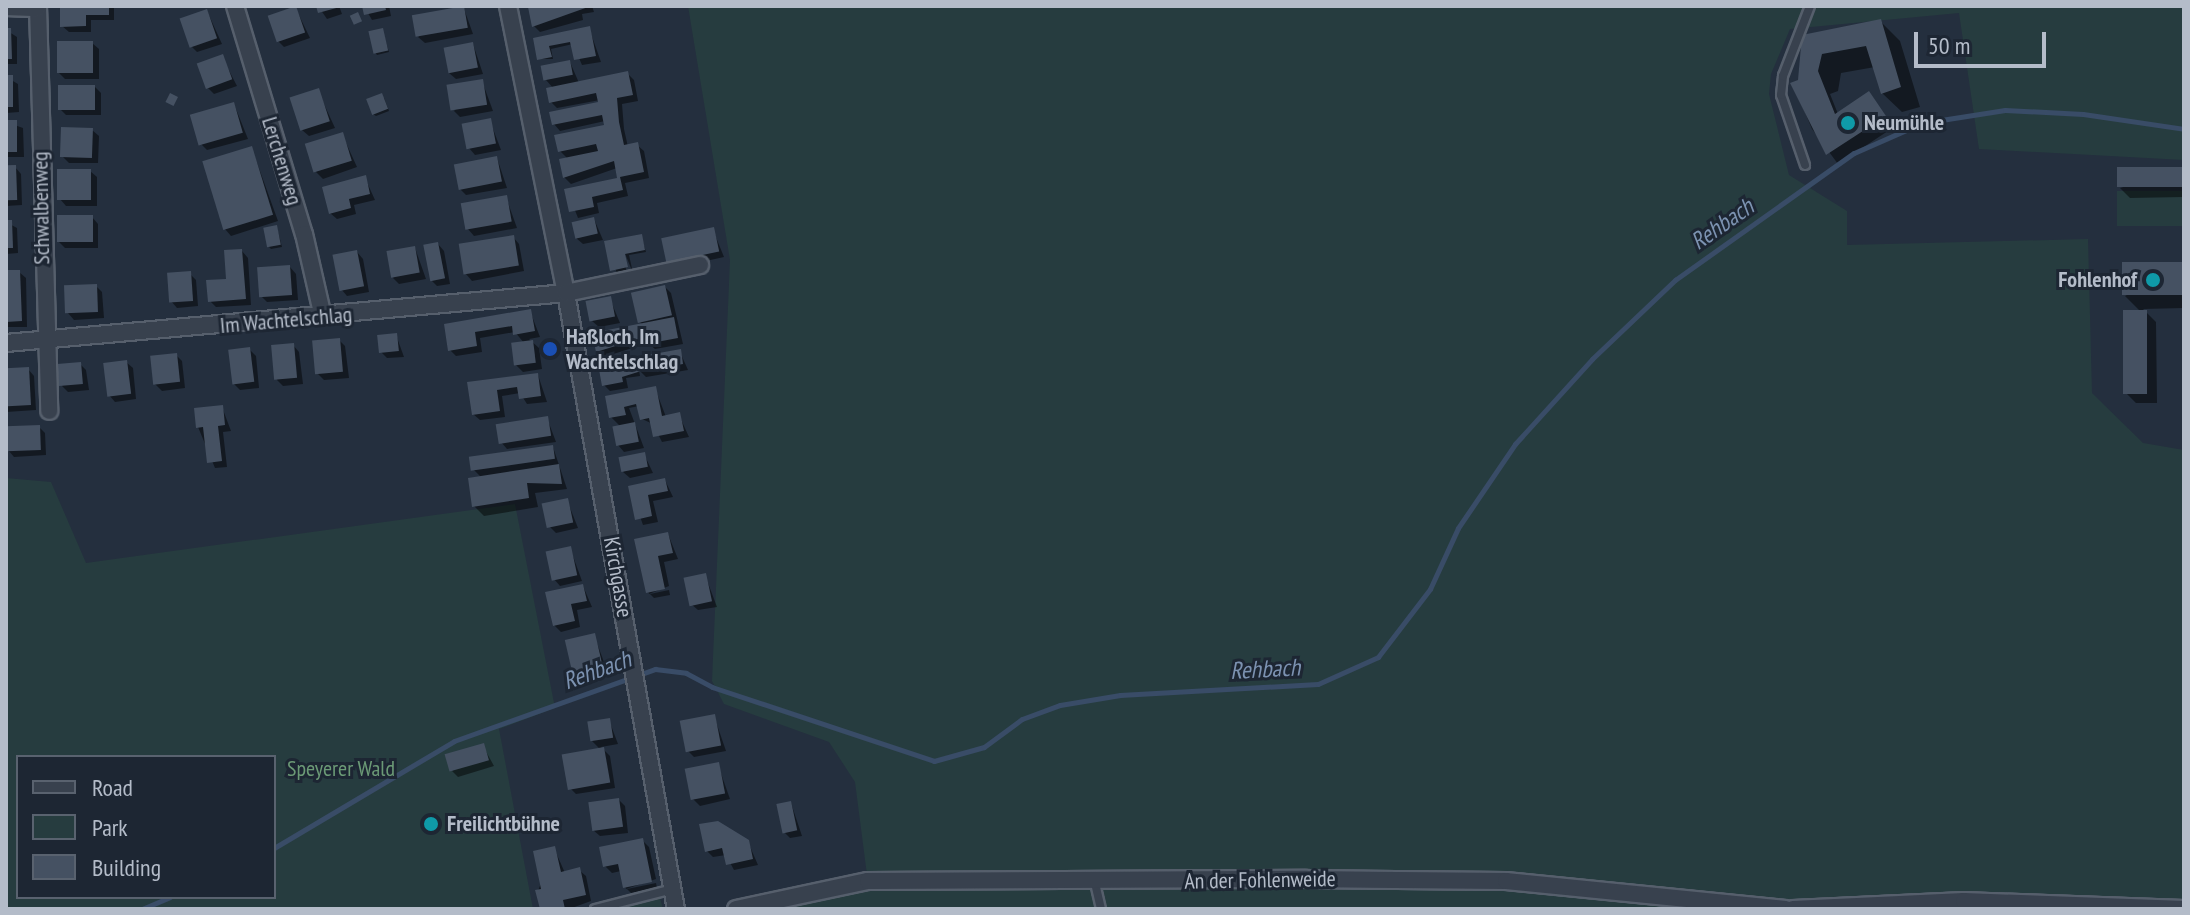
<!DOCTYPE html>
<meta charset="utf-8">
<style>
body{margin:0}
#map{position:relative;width:2190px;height:915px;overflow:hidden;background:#242f3e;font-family:"PT Sans Narrow",sans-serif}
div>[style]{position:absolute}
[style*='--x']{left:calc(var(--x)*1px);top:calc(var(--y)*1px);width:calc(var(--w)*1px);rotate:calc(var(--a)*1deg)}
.green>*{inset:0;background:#263c3f;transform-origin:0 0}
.shadow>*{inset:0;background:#0007}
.stream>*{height:5px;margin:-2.5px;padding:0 2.5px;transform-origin:2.5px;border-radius:2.5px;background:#394c67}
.building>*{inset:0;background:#455162;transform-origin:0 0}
.roads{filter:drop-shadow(2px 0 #565f6c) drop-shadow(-2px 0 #565f6c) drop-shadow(0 2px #565f6c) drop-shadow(0 -2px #565f6c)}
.service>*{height:8px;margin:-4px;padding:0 4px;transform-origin:4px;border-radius:4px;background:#38414e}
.minor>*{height:16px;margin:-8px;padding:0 8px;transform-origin:8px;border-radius:8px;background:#38414e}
.dots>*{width:22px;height:22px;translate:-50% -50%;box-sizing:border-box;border:4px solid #1d2633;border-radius:50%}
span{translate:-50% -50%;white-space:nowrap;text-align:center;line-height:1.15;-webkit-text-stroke:6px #1d2633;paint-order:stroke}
.poi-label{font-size:22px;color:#b4bcc9;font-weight:700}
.left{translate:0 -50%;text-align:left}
.right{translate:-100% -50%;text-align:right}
.street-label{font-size:22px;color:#b4bcc9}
.park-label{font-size:22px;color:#6b9a76}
.water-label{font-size:24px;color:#7c92b1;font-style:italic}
.frame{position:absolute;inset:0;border:8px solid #b4bcc9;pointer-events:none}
.legend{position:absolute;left:16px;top:755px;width:260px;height:144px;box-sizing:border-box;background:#1d2633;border:2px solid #59626f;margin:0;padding:10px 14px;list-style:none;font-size:24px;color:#b4bcc9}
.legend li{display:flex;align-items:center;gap:16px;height:40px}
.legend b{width:40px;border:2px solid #59626f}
.scale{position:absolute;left:1914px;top:32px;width:132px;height:36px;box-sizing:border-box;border:4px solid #b4bcc9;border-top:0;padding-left:10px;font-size:24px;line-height:28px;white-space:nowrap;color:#b4bcc9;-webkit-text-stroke:6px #1d2633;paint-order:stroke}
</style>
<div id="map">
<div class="green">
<i style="clip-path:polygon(688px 6px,2184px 6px,2184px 160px,1979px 149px,1959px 13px,1790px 29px,1771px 74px,1769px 94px,1789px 175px,1847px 211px,1847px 245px,2088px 239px,2092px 393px,2143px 443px,2184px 450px,2184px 909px,717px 909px,867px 875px,855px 782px,829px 742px,724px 704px,712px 681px,730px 260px)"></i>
<i style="left:2184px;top:191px;width:35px;height:67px;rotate:90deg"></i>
<i style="clip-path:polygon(evenodd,6px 478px,51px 482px,86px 563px,515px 504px,555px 708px,499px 729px,533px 909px,6px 909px,6px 478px,18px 757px,274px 757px,274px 897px,18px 897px,18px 757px)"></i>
<i style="clip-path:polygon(660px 898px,663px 909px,615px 909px)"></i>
</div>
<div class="shadow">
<i style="clip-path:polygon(62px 6px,114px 6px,114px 20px,91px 20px,91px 32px,69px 32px,62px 26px)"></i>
<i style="clip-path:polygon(318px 6px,339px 6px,342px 14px,327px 19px)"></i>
<i style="clip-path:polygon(364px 6px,389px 6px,391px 16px,372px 20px)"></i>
<i style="clip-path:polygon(463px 6px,473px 34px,425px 43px,418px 37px)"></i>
<i style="clip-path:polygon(543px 6px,592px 6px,594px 12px,582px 14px,583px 20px,540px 32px,534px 26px)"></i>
<i style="clip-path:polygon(295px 7px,310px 38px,284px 47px,278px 41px)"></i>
<i style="clip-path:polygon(207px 11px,222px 44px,197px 52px,191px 46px)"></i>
<i style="clip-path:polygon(1880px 21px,1900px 41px,1920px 107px,1902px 112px,1882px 93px,1875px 67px,1841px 73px,1838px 91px,1830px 94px,1838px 114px,1869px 94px,1894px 127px,1838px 164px,1812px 129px,1793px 84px,1800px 81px,1804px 37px)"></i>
<i style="clip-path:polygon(589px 28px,601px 62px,582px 65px,573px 44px,551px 49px,553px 59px,539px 59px,535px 40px)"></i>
<i style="clip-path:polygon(6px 30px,17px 37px,17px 64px,6px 64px)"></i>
<i style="clip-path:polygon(382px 30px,389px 52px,377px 55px,375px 52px)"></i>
<i style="clip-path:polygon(92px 43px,99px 49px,99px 79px,65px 79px,59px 73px)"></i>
<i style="clip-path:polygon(473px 44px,483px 74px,456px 79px,449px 73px)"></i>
<i style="clip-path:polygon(222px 57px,237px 86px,214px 94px,208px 88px)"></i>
<i style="clip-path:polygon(570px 62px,579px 83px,627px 73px,634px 80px,638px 101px,622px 104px,624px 129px,628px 147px,637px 145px,644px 151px,649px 178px,625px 183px,628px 196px,597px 203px,599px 213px,578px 218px,567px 190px,619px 179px,617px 168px,571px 184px,564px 177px,568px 159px,560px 151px,606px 126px,605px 121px,560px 131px,554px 124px,600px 104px,600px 100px,557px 108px,551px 102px,554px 89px,546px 80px)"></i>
<i style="clip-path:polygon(6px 77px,18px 84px,19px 112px,6px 113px)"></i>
<i style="clip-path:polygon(482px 81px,493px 111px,460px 117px,454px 111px)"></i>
<i style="clip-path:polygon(95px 87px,101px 93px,101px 115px,66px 115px,60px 109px)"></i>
<i style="clip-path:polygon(318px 91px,335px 128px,309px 136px,302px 130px)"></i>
<i style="clip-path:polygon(384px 98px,389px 111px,376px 116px,373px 114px)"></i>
<i style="clip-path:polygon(234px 104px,248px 139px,207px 150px,201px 144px)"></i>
<i style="clip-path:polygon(490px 121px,501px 150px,475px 155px,469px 148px)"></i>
<i style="clip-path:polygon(6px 122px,23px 128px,24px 157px,6px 157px)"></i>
<i style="clip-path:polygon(92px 130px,99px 136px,98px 163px,69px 163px,62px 156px)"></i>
<i style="clip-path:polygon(342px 134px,357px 167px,323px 179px,316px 172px)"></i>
<i style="clip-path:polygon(252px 149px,278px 221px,231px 236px,225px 229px)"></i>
<i style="clip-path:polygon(497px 158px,507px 188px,466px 195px,460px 189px)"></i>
<i style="clip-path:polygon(15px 167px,21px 174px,22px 205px,6px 206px,6px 168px)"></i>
<i style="clip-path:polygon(2184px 169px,2184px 197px,2130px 198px,2120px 188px)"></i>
<i style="clip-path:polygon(90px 171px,97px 177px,97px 206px,66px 206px,60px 199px)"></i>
<i style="clip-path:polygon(365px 178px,375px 200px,354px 205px,356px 214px,337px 219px,330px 213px)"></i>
<i style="clip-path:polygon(506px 197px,517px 228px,474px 236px,468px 229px)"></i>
<i style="clip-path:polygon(92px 217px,98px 224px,98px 248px,65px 248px,59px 242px)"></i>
<i style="clip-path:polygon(594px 219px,603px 240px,583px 244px,576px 238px)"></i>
<i style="clip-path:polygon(6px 222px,17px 228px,18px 253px,6px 254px)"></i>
<i style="clip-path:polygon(277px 228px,282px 247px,271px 249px,269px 247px)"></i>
<i style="clip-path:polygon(713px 230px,724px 257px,674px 268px,668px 261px)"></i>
<i style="clip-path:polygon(641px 236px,646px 252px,629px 255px,633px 273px,621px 244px,627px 274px,618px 276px,606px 243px)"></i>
<i style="clip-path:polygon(513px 237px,519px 244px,524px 271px,472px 281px,466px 274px)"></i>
<i style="clip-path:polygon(438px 244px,444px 251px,450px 284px,437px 286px,431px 280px)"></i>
<i style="clip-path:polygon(415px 248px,426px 279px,399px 284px,393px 278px)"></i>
<i style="clip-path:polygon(242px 251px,248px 258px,251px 305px,216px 307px,210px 301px,228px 281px)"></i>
<i style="clip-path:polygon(357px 252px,363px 259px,369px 292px,347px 296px,341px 289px)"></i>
<i style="clip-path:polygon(2184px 264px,2184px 308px,2143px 309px,2156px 322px,2157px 403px,2136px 403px,2126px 393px,2141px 312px,2125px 296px)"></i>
<i style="clip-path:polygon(290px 267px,296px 274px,298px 300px,267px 302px,261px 296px)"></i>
<i style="clip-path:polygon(6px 272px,19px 272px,26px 278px,27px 327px,6px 327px)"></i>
<i style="clip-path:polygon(190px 274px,196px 280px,198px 306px,177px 308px,171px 301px)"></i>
<i style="clip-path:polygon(96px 286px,102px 292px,104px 318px,74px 320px,68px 313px)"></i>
<i style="clip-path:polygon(665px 287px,671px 293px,683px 344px,655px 349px,648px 343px,604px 357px,597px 351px,643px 325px,639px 321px)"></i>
<i style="clip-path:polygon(610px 299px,620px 323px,599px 327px,592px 321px)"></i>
<i style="clip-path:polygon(530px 311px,540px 337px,529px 339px,539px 348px,542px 369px,523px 372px,516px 365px,524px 343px,515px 332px,480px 338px,482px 352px,456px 356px,450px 350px,446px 325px)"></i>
<i style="clip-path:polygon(396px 335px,404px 357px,387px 358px,381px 352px)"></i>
<i style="clip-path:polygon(339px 340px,345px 346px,349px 378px,324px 380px,318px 374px)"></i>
<i style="clip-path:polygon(293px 345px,299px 352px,303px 384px,283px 386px,277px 380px)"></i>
<i style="clip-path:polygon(249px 349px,256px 356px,259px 388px,240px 390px,234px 384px)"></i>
<i style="clip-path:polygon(680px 352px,688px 370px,646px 377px,639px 370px,640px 376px,626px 378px,628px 388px,610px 391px,604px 385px,600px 365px)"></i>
<i style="clip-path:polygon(176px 355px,182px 361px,185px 388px,162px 391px,155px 384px)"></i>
<i style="clip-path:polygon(126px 362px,133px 368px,136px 399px,115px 402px,109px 395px)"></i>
<i style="clip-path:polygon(80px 364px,86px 370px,89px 390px,68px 392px,62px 386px)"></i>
<i style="clip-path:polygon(28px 369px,34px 376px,36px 410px,6px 412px,6px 371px)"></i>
<i style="clip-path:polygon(538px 375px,547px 402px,527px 404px,520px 393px,502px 396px,505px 417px,480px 420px,473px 414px,470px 384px)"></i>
<i style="clip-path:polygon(655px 388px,666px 417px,679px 415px,689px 437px,662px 442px,653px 424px,642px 419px,639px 406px,629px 408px,644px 448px,624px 452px,618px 445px,620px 426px,611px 417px,607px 398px)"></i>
<i style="clip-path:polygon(222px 407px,231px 431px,223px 432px,227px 467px,215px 468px,198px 427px)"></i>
<i style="clip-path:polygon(547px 418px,556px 442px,507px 449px,501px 442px)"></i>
<i style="clip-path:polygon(39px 427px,45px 433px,46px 455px,14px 457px,8px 450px)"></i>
<i style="clip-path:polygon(553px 447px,567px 489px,535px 493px,538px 507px,484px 516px,474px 506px,482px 478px,473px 469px)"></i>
<i style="clip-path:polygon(644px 454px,653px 473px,630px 478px,623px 472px)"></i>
<i style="clip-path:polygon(665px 480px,673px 497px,653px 501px,658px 522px,643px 525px,630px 488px)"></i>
<i style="clip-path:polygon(567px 500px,578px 528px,556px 533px,550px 527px)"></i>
<i style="clip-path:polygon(668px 534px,678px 559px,664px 562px,669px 586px,649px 594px,637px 540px)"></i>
<i style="clip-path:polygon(570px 548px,582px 581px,560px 586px,554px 579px)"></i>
<i style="clip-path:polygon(705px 575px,717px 607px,698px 610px,691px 604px)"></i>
<i style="clip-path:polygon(583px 586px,592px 607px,577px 610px,580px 627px,561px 632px,554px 625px)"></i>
<i style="clip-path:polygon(669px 590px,670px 595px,654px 598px,650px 594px)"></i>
<i style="clip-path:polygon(594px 635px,608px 673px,581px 679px,575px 673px)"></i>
<i style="clip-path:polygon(714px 716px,726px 751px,694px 757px,688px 751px)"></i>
<i style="clip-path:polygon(609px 720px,618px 744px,601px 747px,610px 756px,615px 788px,576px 794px,570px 788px,601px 750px,592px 741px)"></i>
<i style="clip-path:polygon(483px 746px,494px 766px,458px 777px,452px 771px)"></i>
<i style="clip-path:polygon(718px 765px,730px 799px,700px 806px,693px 799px)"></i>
<i style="clip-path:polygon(619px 800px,625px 806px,628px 833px,600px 836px,593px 830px)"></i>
<i style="clip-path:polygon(791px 803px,802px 836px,790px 838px,784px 832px)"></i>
<i style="clip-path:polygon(643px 841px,649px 847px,656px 879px,626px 889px,621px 871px,612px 873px,605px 866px)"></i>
<i style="clip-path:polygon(748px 842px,758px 865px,734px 870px,726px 855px,713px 857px,707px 851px)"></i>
<i style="clip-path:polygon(554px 848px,565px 873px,579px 870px,586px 876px,591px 901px,569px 909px,542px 909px,538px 891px)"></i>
<i style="clip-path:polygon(656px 883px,657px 888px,631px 893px,627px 889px)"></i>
</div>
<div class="stream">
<i style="--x:274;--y:848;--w:209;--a:-30.7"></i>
<i style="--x:454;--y:741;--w:214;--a:-19.7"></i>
<i style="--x:655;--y:669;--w:31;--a:7"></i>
<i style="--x:686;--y:673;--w:30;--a:28"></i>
<i style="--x:712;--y:687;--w:234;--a:18.4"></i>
<i style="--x:934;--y:761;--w:52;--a:-15.6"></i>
<i style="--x:984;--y:747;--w:47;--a:-36.4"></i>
<i style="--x:1022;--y:719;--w:40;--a:-20.2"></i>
<i style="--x:1060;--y:705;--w:61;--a:-9.5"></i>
<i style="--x:1120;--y:695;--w:198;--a:-3.2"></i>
<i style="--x:1318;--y:684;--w:66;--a:-24.2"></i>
<i style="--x:1378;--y:657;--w:86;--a:-52.6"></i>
<i style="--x:1430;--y:589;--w:67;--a:-65.3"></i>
<i style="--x:1458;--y:528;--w:102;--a:-55.8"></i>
<i style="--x:1515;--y:444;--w:115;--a:-47.8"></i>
<i style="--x:1592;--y:359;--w:115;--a:-43.6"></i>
<i style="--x:1675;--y:280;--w:219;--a:-35.4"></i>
<i style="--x:1854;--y:153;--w:74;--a:-23.8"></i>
<i style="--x:1922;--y:123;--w:84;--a:-8.9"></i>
<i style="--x:2005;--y:110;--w:78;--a:2.9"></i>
<i style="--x:2083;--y:114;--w:102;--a:8.4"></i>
<i style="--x:142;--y:909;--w:30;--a:-23"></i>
</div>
<div class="building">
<i style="clip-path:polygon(60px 6px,109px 6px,109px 15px,86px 15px,86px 26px,60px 27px)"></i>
<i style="left:296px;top:6px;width:28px;height:30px;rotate:71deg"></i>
<i style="clip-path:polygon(316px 6px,340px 6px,340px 7px,318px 13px)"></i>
<i style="clip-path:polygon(362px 6px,385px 6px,386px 10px,364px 15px)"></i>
<i style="left:464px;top:6px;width:22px;height:53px;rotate:80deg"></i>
<i style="clip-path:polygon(591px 6px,532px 27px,528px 7px,533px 6px)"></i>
<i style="left:207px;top:9px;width:31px;height:29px;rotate:71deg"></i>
<i style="left:358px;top:12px;width:10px;height:9px;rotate:66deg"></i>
<i style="clip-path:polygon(1881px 19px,1901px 87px,1881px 94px,1866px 46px,1822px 54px,1818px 71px,1835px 114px,1869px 91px,1886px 116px,1826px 155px,1790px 83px,1798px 80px,1802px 35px)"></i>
<i style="clip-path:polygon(590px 26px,596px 56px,574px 60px,570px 42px,549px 46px,552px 57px,537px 60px,533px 38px)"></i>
<i style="clip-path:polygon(6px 28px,11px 28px,12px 59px,6px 59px)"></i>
<i style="left:383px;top:28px;width:23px;height:15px;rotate:77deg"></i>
<i style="left:57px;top:41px;width:36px;height:32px"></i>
<i style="left:473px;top:42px;width:26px;height:30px;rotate:79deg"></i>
<i style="left:223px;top:54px;width:27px;height:28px;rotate:70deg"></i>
<i style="left:570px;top:60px;width:15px;height:30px;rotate:79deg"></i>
<i style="clip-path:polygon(628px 71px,633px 95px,617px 98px,619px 122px,624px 145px,638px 142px,644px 172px,620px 177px,623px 190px,592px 197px,594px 207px,569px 212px,564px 189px,617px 178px,614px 161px,563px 178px,559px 159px,598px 151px,596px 144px,558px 152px,554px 135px,604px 125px,602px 115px,552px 125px,549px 112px,598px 102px,596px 93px,549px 103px,546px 88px)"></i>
<i style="left:6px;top:75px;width:7px;height:32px"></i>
<i style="left:483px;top:79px;width:26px;height:37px;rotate:81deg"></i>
<i style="left:58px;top:85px;width:37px;height:25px"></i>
<i style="left:319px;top:88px;width:35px;height:31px;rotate:72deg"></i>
<i style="left:170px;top:93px;width:9px;height:10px;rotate:27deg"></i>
<i style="left:382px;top:93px;width:17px;height:17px;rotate:69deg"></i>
<i style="left:234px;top:102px;width:32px;height:46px;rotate:74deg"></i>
<i style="left:491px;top:118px;width:26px;height:30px;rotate:79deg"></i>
<i style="left:6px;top:120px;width:11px;height:32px"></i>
<i style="left:61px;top:127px;width:32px;height:30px;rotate:2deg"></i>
<i style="left:343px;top:132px;width:30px;height:40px;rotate:73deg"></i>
<i style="left:252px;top:146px;width:72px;height:52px;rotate:73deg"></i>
<i style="left:497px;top:156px;width:26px;height:44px;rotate:79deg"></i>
<i style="left:16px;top:165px;width:35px;height:10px;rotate:88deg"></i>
<i style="left:2184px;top:167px;width:20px;height:67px;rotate:90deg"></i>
<i style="left:57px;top:169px;width:34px;height:31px"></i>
<i style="clip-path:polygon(366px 175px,370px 194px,349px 199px,351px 208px,329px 214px,322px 187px)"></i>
<i style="left:507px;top:195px;width:27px;height:47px;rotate:80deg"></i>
<i style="left:57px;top:215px;width:36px;height:27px"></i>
<i style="left:594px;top:217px;width:17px;height:23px;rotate:77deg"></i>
<i style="clip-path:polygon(6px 220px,12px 220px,13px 248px,6px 248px)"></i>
<i style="left:277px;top:225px;width:20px;height:14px;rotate:79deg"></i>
<i style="left:714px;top:227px;width:25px;height:54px;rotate:78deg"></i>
<i style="clip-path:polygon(642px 234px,645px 250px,625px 254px,628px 267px,610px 271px,604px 241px)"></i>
<i style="left:514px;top:235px;width:31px;height:56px;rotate:81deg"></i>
<i style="left:438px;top:242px;width:37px;height:15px;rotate:79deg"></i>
<i style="left:415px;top:246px;width:27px;height:29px;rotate:80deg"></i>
<i style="clip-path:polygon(242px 249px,246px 299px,208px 302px,206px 280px,226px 279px,224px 250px)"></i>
<i style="left:357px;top:250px;width:37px;height:25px;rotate:79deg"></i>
<i style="left:2184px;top:262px;width:33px;height:62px;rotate:90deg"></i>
<i style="left:290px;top:265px;width:30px;height:33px;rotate:86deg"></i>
<i style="clip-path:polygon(6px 270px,20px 270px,22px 321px,6px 322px)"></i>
<i style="left:191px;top:271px;width:30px;height:24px;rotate:86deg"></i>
<i style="left:97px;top:284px;width:28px;height:33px;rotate:88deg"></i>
<i style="left:665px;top:285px;width:31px;height:35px;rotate:77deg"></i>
<i style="left:611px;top:296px;width:21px;height:26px;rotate:79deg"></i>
<i style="clip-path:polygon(531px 309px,535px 331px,513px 335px,512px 326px,475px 332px,477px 346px,448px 351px,444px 324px)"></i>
<i style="left:2123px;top:310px;width:24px;height:84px"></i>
<i style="clip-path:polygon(674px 317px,678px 338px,646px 344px,645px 337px,596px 352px,592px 333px)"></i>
<i style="left:397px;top:333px;width:18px;height:20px;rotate:84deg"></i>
<i style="left:340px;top:338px;width:34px;height:28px;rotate:85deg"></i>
<i style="left:533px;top:340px;width:23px;height:22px;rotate:83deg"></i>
<i style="left:294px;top:343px;width:35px;height:23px;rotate:85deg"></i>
<i style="left:250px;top:347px;width:35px;height:22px;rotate:83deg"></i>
<i style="clip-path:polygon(681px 349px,683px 364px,638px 372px,622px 377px,623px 382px,602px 386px,598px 364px)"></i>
<i style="left:177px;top:353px;width:29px;height:27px;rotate:84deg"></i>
<i style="left:127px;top:360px;width:34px;height:24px;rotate:83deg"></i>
<i style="left:81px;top:362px;width:22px;height:24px;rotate:85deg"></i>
<i style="left:29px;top:367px;width:38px;height:23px;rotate:87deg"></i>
<i style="clip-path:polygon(538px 373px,541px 396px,519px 399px,517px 387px,497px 390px,500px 411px,472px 415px,467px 382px)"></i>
<i style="clip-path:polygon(656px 386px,662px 416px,680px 412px,684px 431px,653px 437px,649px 418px,640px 420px,636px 404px,624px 407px,626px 415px,609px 418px,605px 396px)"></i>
<i style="clip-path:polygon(223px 405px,225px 425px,218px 426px,222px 461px,207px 463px,203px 427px,196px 428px,194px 408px)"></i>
<i style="left:548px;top:416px;width:20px;height:53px;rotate:81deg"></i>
<i style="left:635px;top:422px;width:20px;height:23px;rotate:79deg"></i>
<i style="left:40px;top:425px;width:25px;height:34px;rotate:88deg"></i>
<i style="left:553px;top:445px;width:14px;height:85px;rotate:82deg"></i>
<i style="left:645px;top:452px;width:15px;height:27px;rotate:79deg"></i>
<i style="clip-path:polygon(559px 464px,562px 484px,527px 483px,529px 498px,472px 507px,468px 478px)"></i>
<i style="clip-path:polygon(665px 478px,668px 491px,648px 495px,652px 516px,635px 520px,628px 486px)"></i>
<i style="left:568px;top:498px;width:25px;height:27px;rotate:78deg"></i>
<i style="clip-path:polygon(668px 532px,673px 553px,658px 556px,665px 589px,646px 593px,634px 539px)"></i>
<i style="left:571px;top:546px;width:30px;height:26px;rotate:78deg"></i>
<i style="left:706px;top:573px;width:29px;height:23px;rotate:78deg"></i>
<i style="clip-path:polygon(583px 584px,587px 601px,571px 604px,575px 621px,553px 626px,545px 592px)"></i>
<i style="left:595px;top:633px;width:35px;height:31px;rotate:77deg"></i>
<i style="left:715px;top:714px;width:32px;height:36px;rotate:79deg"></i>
<i style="left:610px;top:718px;width:20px;height:23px;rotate:81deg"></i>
<i style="left:484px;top:743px;width:18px;height:41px;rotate:74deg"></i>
<i style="left:604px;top:747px;width:36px;height:43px;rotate:80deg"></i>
<i style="left:719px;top:762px;width:32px;height:35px;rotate:79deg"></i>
<i style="left:619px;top:798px;width:29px;height:31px;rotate:82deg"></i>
<i style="left:791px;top:801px;width:30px;height:15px;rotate:78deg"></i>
<i style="clip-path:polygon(718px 821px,749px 840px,753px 859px,726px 865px,722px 848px,705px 852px,699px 824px)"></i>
<i style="clip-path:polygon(643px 838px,652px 882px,623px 888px,618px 864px,603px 867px,599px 847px)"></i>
<i style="clip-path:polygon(555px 846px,561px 872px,580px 867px,586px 895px,563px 900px,565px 909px,540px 909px,535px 890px,541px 889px,533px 851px)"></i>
</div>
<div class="roads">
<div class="service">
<i style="--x:1805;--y:165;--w:74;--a:-108.9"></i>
<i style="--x:1781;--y:95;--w:19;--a:-84"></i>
<i style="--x:1783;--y:76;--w:75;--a:-68.9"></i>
<i style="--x:1095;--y:883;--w:27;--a:77"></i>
<i style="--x:595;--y:909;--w:76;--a:-14.4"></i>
</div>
<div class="minor">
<i style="--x:38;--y:6;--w:405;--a:88.4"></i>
<i style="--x:235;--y:6;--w:238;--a:73.2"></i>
<i style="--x:304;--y:234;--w:85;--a:77.1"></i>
<i style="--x:508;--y:6;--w:293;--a:78.6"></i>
<i style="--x:566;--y:293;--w:626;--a:79.88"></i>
<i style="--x:6;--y:7;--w:32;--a:2"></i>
<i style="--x:6;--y:343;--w:562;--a:-5.1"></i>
<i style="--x:566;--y:293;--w:137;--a:-11.8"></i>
<i style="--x:736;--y:909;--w:135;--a:-12"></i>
<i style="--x:868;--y:881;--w:439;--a:-0.3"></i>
<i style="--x:1307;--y:879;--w:199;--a:0.6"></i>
<i style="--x:1506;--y:881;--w:281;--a:5.7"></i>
<i style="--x:1793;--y:909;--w:171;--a:-2.7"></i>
<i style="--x:1964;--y:901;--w:220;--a:2.1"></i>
</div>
</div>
<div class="dots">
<i style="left:1848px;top:123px;background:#0f9aa8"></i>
<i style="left:2153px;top:280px;background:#0f9aa8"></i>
<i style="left:550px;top:349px;background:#1a4fb4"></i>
<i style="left:431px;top:824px;background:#0f9aa8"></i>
</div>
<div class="poi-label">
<span class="left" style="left:1864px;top:123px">Neumühle</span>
<span class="right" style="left:2137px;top:280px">Fohlenhof</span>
<span class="left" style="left:566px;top:349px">Haßloch, Im<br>Wachtelschlag</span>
<span class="left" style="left:447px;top:824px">Freilichtbühne</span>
</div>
<div class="street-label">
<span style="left:282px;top:161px;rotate:73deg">Lerchenweg</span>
<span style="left:41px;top:208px;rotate:-91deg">Schwalbenweg</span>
<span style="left:286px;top:320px;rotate:-5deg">Im Wachtelschlag</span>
<span style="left:618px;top:577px;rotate:80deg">Kirchgasse</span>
<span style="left:1260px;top:880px;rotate:-1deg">An der Fohlenweide</span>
</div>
<div class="park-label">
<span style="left:341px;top:769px">Speyerer Wald</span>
</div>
<div class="water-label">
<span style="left:1722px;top:224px;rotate:-35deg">Rehbach</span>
<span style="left:1265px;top:669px;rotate:-3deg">Rehbach</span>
<span style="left:597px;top:670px;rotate:-20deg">Rehbach</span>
</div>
<div class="frame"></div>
<ul class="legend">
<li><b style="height:10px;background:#38414e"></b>Road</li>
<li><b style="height:22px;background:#263c3f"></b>Park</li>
<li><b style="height:22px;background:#455162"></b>Building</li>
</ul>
<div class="scale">50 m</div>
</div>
